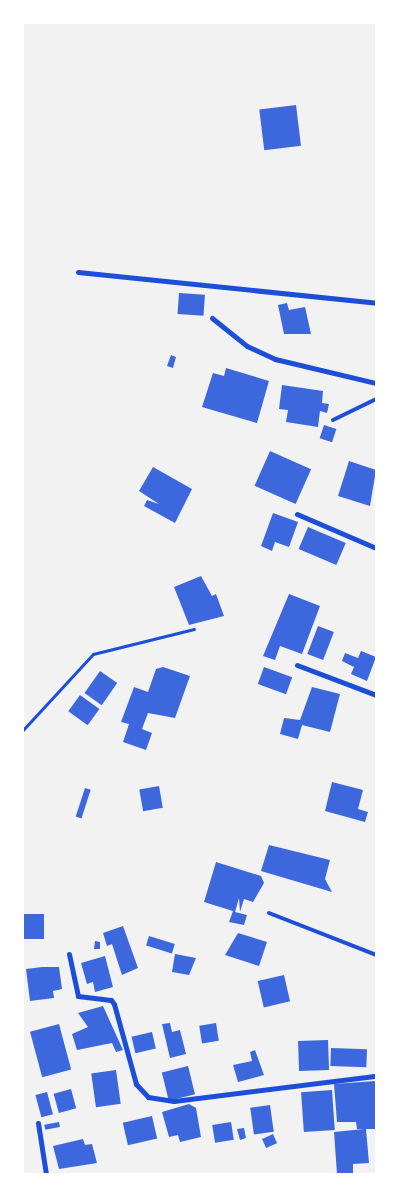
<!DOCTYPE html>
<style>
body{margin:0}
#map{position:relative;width:399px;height:1197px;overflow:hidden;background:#f2f2f2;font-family:"IBM Plex Sans",sans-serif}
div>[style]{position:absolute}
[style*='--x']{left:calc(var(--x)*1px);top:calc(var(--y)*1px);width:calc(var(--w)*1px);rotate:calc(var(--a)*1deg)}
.building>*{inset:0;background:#3d67dc;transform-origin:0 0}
.path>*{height:3px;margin:-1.5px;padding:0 1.5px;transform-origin:1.5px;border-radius:1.5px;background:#1d4ed8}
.service>*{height:4px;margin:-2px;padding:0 2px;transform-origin:2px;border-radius:2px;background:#1d4ed8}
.minor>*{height:5px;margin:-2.5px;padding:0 2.5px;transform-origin:2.5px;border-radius:2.5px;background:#1d4ed8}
span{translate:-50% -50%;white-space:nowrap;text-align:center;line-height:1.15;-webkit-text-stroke:5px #fff;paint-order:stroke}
.frame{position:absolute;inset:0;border:24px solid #fff;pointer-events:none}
</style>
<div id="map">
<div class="building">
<i style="left:296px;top:105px;width:41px;height:37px;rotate:83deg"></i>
<i style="left:179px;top:293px;width:26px;height:21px;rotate:4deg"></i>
<i style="clip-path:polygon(287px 303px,289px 310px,305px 307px,311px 334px,284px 334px,278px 305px)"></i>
<i style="clip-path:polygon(171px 355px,176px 357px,173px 368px,167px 366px)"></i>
<i style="clip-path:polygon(226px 368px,269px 381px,257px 423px,202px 407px,213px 373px,224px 376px)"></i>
<i style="clip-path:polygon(282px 385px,323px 391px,322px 403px,329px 404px,327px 413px,320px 411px,318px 427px,286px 422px,288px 410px,279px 409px)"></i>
<i style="left:324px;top:425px;width:13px;height:14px;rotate:18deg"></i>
<i style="left:270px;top:451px;width:45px;height:38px;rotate:24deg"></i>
<i style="clip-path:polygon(349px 461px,376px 470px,370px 506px,338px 496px)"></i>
<i style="clip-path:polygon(153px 467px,192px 489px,175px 523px,144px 506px,147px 500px,159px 504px,139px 491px)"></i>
<i style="clip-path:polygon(273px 513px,298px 522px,289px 547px,275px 542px,272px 551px,261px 546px)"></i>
<i style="left:308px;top:527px;width:41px;height:24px;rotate:23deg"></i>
<i style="clip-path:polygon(201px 576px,212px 596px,216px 594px,224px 616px,189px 625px,174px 587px)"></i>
<i style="clip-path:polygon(289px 594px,320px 606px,302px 654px,280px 646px,275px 660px,263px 656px)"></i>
<i style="left:318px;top:626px;width:17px;height:30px;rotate:21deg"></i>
<i style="clip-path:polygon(361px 651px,376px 657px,367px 681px,351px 674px,354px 667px,342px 661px,345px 653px,358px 658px)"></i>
<i style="clip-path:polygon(163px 667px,190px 676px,175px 718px,148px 713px,142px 729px,152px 733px,146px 750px,123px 742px,129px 724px,121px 722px,134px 687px,148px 692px,156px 669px)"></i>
<i style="left:264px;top:667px;width:30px;height:18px;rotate:20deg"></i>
<i style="left:100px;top:671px;width:21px;height:27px;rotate:35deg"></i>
<i style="clip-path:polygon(312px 687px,340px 694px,330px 732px,302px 725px,298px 739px,280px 734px,284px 718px,300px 720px)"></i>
<i style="left:80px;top:695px;width:24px;height:20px;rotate:36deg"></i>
<i style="clip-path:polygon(332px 782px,363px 790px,358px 809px,368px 812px,365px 822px,325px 811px)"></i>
<i style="left:159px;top:786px;width:22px;height:20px;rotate:80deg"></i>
<i style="left:85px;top:788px;width:6px;height:30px;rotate:18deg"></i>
<i style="clip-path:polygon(269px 845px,330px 860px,325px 879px,332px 892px,261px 871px)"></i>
<i style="clip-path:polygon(216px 862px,261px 876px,264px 883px,253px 902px,244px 899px,240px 912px,239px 898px,235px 912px,247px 915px,244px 925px,229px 922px,233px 911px,204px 902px)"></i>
<i style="left:22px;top:914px;width:22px;height:25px"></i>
<i style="clip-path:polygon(123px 926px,138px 968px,122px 975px,112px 944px,107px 946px,103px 933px)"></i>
<i style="clip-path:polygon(238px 933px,267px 942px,259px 966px,225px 955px)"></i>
<i style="left:149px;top:936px;width:27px;height:10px;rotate:17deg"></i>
<i style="clip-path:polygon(95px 941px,100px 942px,100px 949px,94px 949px)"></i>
<i style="clip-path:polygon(175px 954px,196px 958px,189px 975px,172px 972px)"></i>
<i style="clip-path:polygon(105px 956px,113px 987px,95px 992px,93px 982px,87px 984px,81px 963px)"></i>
<i style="clip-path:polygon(42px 967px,59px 967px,62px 989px,53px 991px,54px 998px,30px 1001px,26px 969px)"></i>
<i style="left:284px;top:975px;width:27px;height:27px;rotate:77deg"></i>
<i style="clip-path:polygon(103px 1006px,123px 1050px,116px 1052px,112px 1043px,77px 1050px,72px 1034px,88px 1027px,78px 1013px)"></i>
<i style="clip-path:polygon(170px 1023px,172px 1032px,180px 1030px,186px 1054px,170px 1058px,162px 1024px)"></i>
<i style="left:216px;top:1023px;width:18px;height:17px;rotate:81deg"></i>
<i style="left:59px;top:1024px;width:47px;height:30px;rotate:75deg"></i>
<i style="left:152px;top:1032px;width:17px;height:21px;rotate:77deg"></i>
<i style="left:328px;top:1040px;width:30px;height:30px;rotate:88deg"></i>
<i style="left:331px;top:1048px;width:36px;height:18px;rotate:2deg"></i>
<i style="clip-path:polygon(255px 1050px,264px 1075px,238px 1082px,233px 1065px,252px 1061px,250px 1052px)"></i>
<i style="left:188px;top:1066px;width:29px;height:27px;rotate:76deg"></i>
<i style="left:116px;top:1070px;width:34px;height:25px;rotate:82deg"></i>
<i style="clip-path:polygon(375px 1081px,376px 1129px,366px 1129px,369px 1163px,353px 1164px,353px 1174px,337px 1174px,334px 1132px,364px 1129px,357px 1129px,356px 1122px,337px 1122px,334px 1084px)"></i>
<i style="left:71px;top:1089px;width:20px;height:18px;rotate:75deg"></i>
<i style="left:332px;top:1090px;width:40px;height:31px;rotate:86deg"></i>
<i style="left:47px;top:1092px;width:23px;height:12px;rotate:75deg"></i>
<i style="clip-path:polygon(189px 1104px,196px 1108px,201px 1137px,180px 1142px,178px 1135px,169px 1137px,162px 1112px)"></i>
<i style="left:270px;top:1105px;width:27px;height:20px;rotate:82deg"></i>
<i style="left:152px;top:1116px;width:23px;height:30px;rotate:77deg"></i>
<i style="left:59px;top:1122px;width:5px;height:15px;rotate:79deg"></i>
<i style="left:231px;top:1122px;width:18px;height:19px;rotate:81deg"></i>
<i style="clip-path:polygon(244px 1128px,246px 1138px,240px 1140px,237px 1129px)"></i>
<i style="left:273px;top:1134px;width:10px;height:12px;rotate:66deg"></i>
<i style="clip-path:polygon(83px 1139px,85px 1145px,92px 1144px,97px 1163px,59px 1169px,53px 1146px)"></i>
</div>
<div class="path">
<i style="--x:22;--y:731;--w:105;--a:-47.3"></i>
<i style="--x:93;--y:654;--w:104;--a:-13.9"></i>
</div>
<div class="service">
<i style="--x:333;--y:420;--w:48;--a:-26"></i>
<i style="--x:269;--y:913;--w:115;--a:21.4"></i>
</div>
<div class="minor">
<i style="--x:78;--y:272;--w:300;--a:5.9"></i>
<i style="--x:212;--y:318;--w:45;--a:38.7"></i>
<i style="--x:247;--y:346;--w:31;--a:25"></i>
<i style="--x:275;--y:359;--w:104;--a:13.4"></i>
<i style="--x:297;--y:514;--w:86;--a:23.3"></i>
<i style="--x:297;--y:665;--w:85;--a:20.8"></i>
<i style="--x:69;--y:954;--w:43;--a:77.9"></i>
<i style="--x:78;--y:996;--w:33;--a:7"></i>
<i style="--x:111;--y:1000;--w:5;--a:53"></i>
<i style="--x:114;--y:1004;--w:83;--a:74.6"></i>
<i style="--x:136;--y:1084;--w:18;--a:47"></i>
<i style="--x:148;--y:1097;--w:26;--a:9"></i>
<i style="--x:174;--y:1101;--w:204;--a:-7.1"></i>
<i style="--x:38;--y:1123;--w:52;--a:81.1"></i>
</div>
<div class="frame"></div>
</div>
